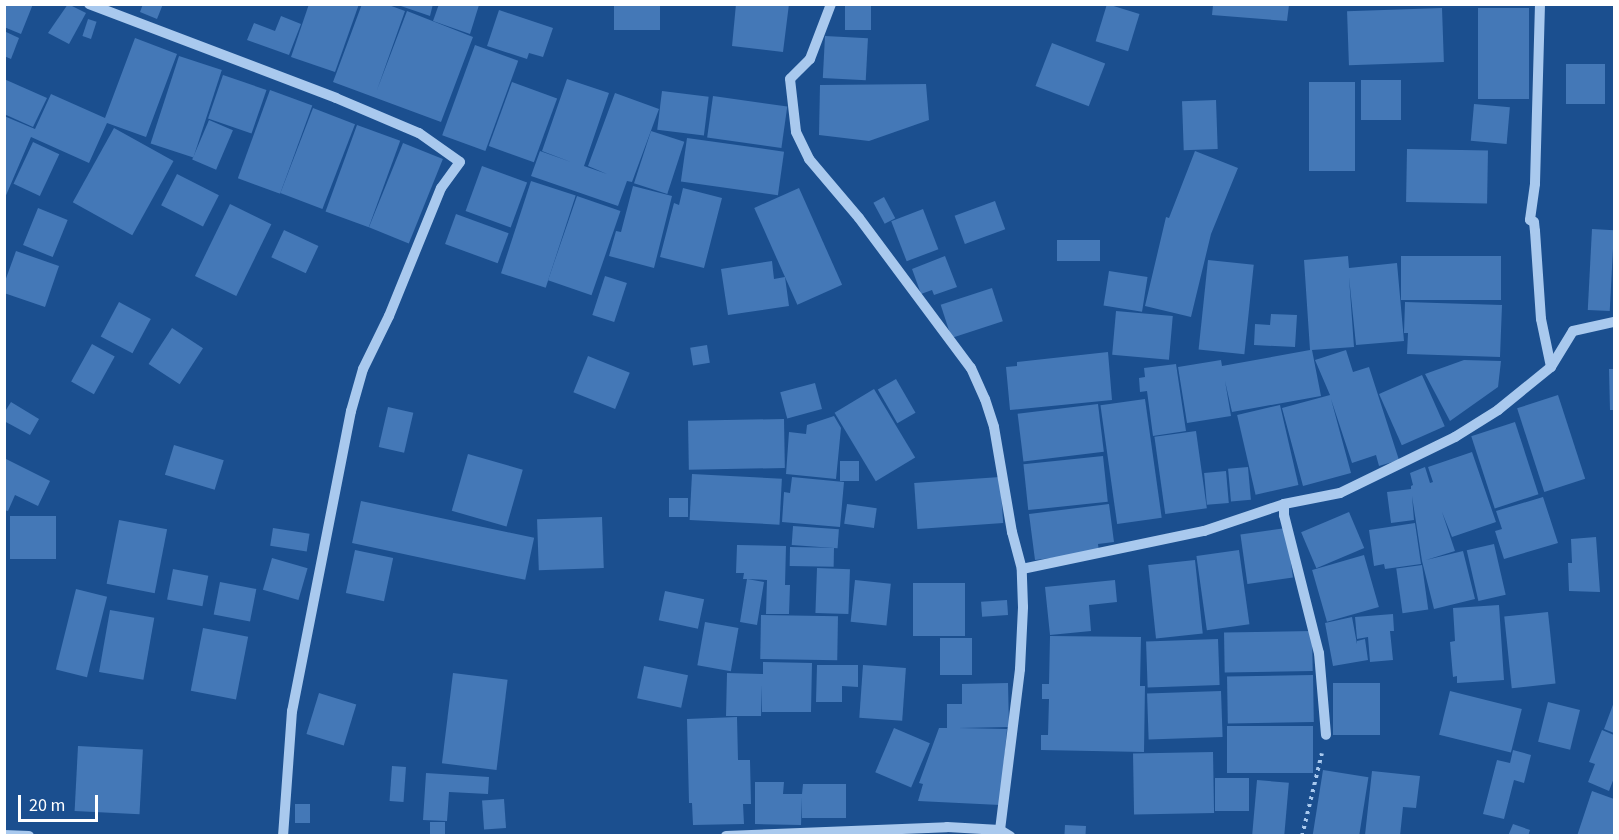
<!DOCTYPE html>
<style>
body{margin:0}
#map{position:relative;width:1619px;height:840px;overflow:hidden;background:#1b4f8f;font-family:"Source Sans 3",sans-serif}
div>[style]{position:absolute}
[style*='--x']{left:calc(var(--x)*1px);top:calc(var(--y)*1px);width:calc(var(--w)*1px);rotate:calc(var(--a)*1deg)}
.building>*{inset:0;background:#4478b7;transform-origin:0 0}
.path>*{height:4px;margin-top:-2px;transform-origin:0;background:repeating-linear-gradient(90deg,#a9c9ee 0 3px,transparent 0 7.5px)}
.minor>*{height:10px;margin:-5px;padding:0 5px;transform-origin:5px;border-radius:5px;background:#a9c9ee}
span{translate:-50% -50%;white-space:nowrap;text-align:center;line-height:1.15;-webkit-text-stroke:4.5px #1b4f8f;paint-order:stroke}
.frame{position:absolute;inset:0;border:6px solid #fff;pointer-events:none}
.scale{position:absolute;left:18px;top:795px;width:80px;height:27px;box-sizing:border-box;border:3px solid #fff;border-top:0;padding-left:8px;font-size:18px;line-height:21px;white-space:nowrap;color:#fff;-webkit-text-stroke:4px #1b4f8f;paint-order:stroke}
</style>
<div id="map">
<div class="building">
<i style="clip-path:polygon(4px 4px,33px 4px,21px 34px,4px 27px)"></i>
<i style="clip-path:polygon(68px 4px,86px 13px,69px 44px,48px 33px)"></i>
<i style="clip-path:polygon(143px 4px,163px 4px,157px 19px,140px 12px)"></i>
<i style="clip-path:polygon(309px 4px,359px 4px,335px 72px,291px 57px)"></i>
<i style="clip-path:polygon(362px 4px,386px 4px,405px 11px,377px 90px,407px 11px,473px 37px,441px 122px,333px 82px)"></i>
<i style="clip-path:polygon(395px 4px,433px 4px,430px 16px)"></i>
<i style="clip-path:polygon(439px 4px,479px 5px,470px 34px,433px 21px)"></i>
<i style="left:614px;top:4px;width:46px;height:26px"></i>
<i style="clip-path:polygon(736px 4px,789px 4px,783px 52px,732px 46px)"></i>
<i style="left:845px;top:4px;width:26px;height:26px"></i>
<i style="left:1107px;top:4px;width:34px;height:39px;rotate:17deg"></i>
<i style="clip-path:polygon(1213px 5px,1289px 5px,1287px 21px,1212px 15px)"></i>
<i style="left:1442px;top:8px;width:54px;height:95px;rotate:88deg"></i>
<i style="left:1478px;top:8px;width:51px;height:91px"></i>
<i style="clip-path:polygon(499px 10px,553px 28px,543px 57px,529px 53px,527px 59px,487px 46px)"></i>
<i style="clip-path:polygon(281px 16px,301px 24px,289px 55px,247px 40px,254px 23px,275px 31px)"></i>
<i style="left:88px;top:19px;width:9px;height:18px;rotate:18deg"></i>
<i style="clip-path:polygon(4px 31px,19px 38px,11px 59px,4px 56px)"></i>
<i style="left:825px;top:36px;width:43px;height:42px;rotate:3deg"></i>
<i style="clip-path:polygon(135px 38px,177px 54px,146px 137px,107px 123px,89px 163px,31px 137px,4px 200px,4px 116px,35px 129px,51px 94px,105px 118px)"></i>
<i style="left:1052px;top:43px;width:57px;height:46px;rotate:21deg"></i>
<i style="left:475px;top:45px;width:46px;height:96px;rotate:20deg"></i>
<i style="left:179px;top:56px;width:45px;height:92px;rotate:18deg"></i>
<i style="left:1566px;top:64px;width:39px;height:40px"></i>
<i style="left:223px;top:75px;width:46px;height:46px;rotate:19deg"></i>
<i style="clip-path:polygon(4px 79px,47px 98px,33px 127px,4px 114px)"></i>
<i style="clip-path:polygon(567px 79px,609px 93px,584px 166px,607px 174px,588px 166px,615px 93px,659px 109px,632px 182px,627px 181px,618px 206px,531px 176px,540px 151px,571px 162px,542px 151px)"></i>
<i style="left:1361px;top:80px;width:40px;height:40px"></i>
<i style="left:512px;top:82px;width:48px;height:68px;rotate:20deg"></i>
<i style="left:1309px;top:82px;width:46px;height:89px"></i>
<i style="clip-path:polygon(926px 84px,929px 120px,869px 141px,819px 135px,820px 85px)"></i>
<i style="left:270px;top:90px;width:45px;height:94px;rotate:20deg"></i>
<i style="left:662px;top:91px;width:47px;height:39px;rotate:7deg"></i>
<i style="left:713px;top:96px;width:75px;height:42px;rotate:8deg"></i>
<i style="left:1216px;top:100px;width:49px;height:34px;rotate:88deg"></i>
<i style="left:1474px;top:104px;width:36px;height:37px;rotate:5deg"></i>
<i style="left:313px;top:108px;width:45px;height:91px;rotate:21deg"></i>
<i style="left:209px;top:120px;width:26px;height:43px;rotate:23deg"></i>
<i style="left:357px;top:125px;width:46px;height:92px;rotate:20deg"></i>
<i style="left:114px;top:128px;width:68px;height:85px;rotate:29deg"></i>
<i style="left:651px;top:131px;width:35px;height:55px;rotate:18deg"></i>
<i style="left:687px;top:138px;width:98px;height:44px;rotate:8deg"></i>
<i style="left:33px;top:142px;width:29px;height:46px;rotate:25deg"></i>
<i style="left:403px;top:143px;width:43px;height:91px;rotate:22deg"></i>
<i style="left:1407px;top:149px;width:81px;height:53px;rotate:1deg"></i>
<i style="clip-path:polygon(1195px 151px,1238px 168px,1211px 234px,1191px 317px,1145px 306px,1166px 217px,1169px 218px)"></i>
<i style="left:482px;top:166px;width:48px;height:48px;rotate:20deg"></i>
<i style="left:177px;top:174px;width:47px;height:35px;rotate:27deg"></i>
<i style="left:531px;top:181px;width:47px;height:97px;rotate:18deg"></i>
<i style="clip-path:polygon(633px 186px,672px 196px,654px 268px,609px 256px,616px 231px,621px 232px)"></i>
<i style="clip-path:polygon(683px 188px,722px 198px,704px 268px,660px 257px,674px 203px,679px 205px)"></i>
<i style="left:799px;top:188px;width:106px;height:49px;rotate:66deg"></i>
<i style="left:577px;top:196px;width:46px;height:89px;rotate:19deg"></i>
<i style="left:884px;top:197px;width:24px;height:12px;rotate:62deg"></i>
<i style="left:995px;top:201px;width:30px;height:43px;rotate:70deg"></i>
<i style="left:230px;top:204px;width:46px;height:80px;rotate:26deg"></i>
<i style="left:38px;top:208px;width:32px;height:40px;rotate:22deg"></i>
<i style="left:923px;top:209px;width:43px;height:34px;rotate:69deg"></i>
<i style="left:456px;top:214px;width:56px;height:32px;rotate:20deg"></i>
<i style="left:1592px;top:229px;width:22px;height:81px;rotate:3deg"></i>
<i style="left:284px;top:230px;width:38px;height:30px;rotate:25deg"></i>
<i style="left:1057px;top:240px;width:43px;height:21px"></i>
<i style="clip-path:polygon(16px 251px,59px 266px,45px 307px,4px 293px,4px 284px)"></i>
<i style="clip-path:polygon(945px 256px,957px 287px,934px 295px,932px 290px,921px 294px,912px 269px)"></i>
<i style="clip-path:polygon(1348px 256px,1349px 268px,1397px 263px,1404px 341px,1356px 345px,1349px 277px,1354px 347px,1312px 350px,1321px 396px,1232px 412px,1225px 381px,1231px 416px,1187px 423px,1178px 367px,1221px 360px,1222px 366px,1310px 350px,1304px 260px)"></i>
<i style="left:1401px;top:256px;width:100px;height:44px"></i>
<i style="left:1208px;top:260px;width:46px;height:90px;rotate:6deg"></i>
<i style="clip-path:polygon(772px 261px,774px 279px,785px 277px,789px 306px,728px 315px,721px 269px)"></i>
<i style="left:1109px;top:271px;width:39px;height:35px;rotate:9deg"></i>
<i style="left:605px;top:276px;width:23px;height:41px;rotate:18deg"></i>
<i style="left:992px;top:288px;width:35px;height:54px;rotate:72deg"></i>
<i style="left:119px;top:302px;width:36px;height:39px;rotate:28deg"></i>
<i style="clip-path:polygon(1405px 302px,1502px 305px,1500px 357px,1407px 354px,1408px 333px,1404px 333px)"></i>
<i style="left:1116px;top:311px;width:57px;height:44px;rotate:5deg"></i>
<i style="clip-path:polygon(1271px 314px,1297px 315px,1295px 347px,1254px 345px,1255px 324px,1270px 325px)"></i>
<i style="left:172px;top:328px;width:37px;height:43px;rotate:33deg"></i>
<i style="left:92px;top:344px;width:26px;height:43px;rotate:29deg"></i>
<i style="left:707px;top:345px;width:18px;height:17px;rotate:81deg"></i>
<i style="clip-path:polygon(1346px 350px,1353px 372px,1369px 367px,1399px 460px,1379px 466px,1376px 455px,1352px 463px,1331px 399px,1351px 473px,1303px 486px,1282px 408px,1330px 395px,1315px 360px)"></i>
<i style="clip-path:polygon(1108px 352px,1112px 400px,1010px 410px,1006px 367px,1017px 366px,1017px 362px)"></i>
<i style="left:588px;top:356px;width:45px;height:39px;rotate:22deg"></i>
<i style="clip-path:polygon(1464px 360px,1501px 361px,1498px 387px,1450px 421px,1425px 374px)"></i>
<i style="clip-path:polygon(1176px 364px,1186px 431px,1153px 436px,1147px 391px,1140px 392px,1139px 378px,1145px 377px,1144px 368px)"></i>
<i style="clip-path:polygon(1609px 369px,1614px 369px,1614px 410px,1610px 410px)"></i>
<i style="left:1422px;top:375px;width:56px;height:47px;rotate:66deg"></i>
<i style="left:896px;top:379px;width:39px;height:21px;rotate:60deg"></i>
<i style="left:815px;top:383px;width:27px;height:36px;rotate:75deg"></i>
<i style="left:874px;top:389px;width:80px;height:46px;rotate:59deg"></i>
<i style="left:1558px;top:395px;width:88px;height:43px;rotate:72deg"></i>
<i style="left:1145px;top:399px;width:120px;height:45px;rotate:82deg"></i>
<i style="clip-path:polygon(11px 402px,39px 419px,30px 435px,4px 421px,4px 413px)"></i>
<i style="left:1098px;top:404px;width:48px;height:81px;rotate:83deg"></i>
<i style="left:1280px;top:405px;width:82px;height:44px;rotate:77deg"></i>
<i style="left:388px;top:407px;width:26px;height:41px;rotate:13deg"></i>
<i style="clip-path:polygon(834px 416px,841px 428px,836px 479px,786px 474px,789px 432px,806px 434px,807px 425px)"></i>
<i style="left:784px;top:419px;width:49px;height:96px;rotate:89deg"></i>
<i style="left:1515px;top:422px;width:76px;height:46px;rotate:72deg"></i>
<i style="left:1196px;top:431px;width:78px;height:42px;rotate:82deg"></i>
<i style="left:174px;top:445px;width:52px;height:31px;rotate:17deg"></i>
<i style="clip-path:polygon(1472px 452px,1496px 522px,1452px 537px,1442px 512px,1455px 551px,1426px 560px,1463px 551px,1475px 599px,1434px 609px,1422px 561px,1412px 496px,1414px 520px,1391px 523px,1387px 492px,1411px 489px,1411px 486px,1413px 485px,1410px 473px,1425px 467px,1430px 483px,1433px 482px,1428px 467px)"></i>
<i style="left:468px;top:454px;width:57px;height:59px;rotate:16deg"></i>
<i style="left:1103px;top:456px;width:46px;height:80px;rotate:84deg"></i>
<i style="clip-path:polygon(4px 458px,50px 481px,38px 506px,15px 495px,8px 511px,4px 510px)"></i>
<i style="left:840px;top:461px;width:19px;height:20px"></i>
<i style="left:1248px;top:467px;width:33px;height:20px;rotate:85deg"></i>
<i style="left:1226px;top:471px;width:32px;height:22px;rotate:85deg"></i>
<i style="left:692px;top:474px;width:90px;height:46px;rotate:3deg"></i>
<i style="clip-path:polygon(792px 477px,844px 482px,840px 527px,782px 522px,784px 492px,790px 493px)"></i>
<i style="left:1000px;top:477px;width:46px;height:86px;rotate:86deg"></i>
<i style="clip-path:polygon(1543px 497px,1558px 543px,1504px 559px,1495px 531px,1502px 529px,1496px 511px)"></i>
<i style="left:669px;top:498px;width:19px;height:19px"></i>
<i style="left:361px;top:501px;width:177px;height:43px;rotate:12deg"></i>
<i style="left:847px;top:504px;width:30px;height:20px;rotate:8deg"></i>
<i style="clip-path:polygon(1109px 504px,1114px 542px,1098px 544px,1099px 552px,1035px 560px,1029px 514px)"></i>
<i style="left:1349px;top:512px;width:39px;height:52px;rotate:67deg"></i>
<i style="left:10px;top:516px;width:46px;height:43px"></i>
<i style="left:602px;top:517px;width:51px;height:65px;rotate:88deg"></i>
<i style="left:119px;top:520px;width:49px;height:65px;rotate:11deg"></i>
<i style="clip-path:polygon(1415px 523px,1421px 564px,1385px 569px,1384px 564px,1374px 566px,1369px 530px)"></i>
<i style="left:793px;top:526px;width:46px;height:19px;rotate:4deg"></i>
<i style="left:273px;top:528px;width:37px;height:18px;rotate:9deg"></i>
<i style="left:1286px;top:528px;width:50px;height:46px;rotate:82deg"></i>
<i style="clip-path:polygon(1596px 537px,1600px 592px,1569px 591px,1568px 563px,1572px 563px,1571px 539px)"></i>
<i style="left:1494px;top:544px;width:52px;height:28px;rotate:77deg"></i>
<i style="clip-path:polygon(737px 545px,786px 546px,785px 585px,790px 585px,789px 614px,766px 614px,767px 580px,747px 579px,764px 582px,757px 625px,740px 622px,747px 579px,743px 579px,744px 573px,736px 573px)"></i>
<i style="left:790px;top:547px;width:44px;height:19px;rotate:1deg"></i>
<i style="left:355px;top:550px;width:39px;height:44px;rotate:12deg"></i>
<i style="left:1239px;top:550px;width:75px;height:43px;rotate:82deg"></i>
<i style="left:1364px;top:555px;width:54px;height:54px;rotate:74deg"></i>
<i style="left:272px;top:558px;width:37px;height:33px;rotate:16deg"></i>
<i style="left:1195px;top:560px;width:74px;height:47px;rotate:84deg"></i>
<i style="left:1422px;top:565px;width:45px;height:26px;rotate:82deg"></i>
<i style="left:817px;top:568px;width:33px;height:45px;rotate:2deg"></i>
<i style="left:173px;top:569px;width:36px;height:31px;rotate:11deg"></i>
<i style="left:855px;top:580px;width:36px;height:42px;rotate:6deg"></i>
<i style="clip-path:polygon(1115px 580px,1117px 602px,1089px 605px,1091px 631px,1050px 635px,1045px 587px)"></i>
<i style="left:220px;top:582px;width:37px;height:33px;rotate:11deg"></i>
<i style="left:913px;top:583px;width:52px;height:53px"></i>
<i style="left:76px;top:589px;width:32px;height:83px;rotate:14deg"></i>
<i style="left:665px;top:591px;width:40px;height:30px;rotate:12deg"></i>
<i style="left:1007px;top:600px;width:15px;height:26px;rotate:86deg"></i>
<i style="clip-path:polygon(1499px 605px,1504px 680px,1457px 683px,1457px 676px,1453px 677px,1450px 642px,1455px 641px,1453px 608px)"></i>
<i style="left:110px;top:610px;width:45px;height:63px;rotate:10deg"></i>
<i style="left:1548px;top:612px;width:72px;height:44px;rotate:84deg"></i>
<i style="clip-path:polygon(1393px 614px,1394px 631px,1390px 631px,1393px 660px,1370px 662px,1368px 637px,1357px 639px,1355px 617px)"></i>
<i style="left:761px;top:615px;width:77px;height:44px;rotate:1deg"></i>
<i style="clip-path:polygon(1352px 617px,1357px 644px,1357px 641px,1365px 639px,1368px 660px,1333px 666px,1325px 623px)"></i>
<i style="left:705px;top:622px;width:34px;height:44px;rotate:10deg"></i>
<i style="left:203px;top:628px;width:46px;height:64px;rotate:11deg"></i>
<i style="left:1312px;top:631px;width:40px;height:88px;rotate:89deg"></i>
<i style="clip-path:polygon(1050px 636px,1141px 637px,1140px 686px,1145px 686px,1144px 752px,1041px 750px,1041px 735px,1048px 735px,1049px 699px,1042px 699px,1042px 684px,1049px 684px)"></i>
<i style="left:940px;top:638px;width:32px;height:37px"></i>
<i style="left:1218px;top:639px;width:46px;height:72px;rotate:88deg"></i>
<i style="clip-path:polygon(763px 662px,812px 663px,811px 712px,762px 712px,762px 685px,761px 716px,726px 716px,727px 673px,763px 674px)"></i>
<i style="clip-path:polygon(817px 665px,858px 665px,858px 687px,842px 686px,842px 702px,816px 702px)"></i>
<i style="left:863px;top:665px;width:43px;height:53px;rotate:4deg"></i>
<i style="left:644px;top:666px;width:45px;height:33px;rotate:12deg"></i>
<i style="left:453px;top:673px;width:55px;height:91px;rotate:7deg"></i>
<i style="left:1313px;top:675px;width:47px;height:86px;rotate:89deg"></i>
<i style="clip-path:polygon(1008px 683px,1009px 727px,958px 728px,1007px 729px,1000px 805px,918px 801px,923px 784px,919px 783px,939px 728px,947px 728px,947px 704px,962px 704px,962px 684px)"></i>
<i style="left:1333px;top:683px;width:47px;height:52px"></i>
<i style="left:1221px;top:691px;width:46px;height:74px;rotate:88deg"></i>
<i style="left:1450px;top:691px;width:74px;height:45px;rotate:14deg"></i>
<i style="left:319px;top:693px;width:39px;height:43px;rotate:17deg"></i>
<i style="left:1548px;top:702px;width:33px;height:41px;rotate:14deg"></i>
<i style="clip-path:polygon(1614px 702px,1614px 733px,1604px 729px)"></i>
<i style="clip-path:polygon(737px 717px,738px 760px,750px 760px,751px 804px,743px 804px,744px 824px,693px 825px,692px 803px,689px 803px,687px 719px)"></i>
<i style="left:1313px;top:726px;width:47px;height:86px;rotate:90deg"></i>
<i style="left:894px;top:728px;width:39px;height:48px;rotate:23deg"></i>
<i style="clip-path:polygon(1602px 730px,1614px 735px,1614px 778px,1609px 791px,1588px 782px,1595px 764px,1589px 762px)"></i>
<i style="left:78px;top:746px;width:65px;height:65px;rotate:3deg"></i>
<i style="clip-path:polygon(1513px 750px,1531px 755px,1524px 783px,1514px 780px,1504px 819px,1483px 814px,1497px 760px,1510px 763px)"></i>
<i style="left:1213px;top:752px;width:61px;height:80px;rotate:89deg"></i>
<i style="left:392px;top:766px;width:14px;height:35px;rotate:4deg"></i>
<i style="left:1323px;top:770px;width:46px;height:67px;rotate:9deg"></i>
<i style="clip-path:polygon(1372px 771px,1420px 776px,1416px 808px,1403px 807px,1400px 836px,1365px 835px)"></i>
<i style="clip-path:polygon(426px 773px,489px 777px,488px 794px,449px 792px,447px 821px,423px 820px)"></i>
<i style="left:1215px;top:778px;width:34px;height:33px"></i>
<i style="left:1257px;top:780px;width:32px;height:56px;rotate:5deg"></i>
<i style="clip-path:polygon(755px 782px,784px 782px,783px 794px,802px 794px,803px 784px,846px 784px,846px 818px,802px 818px,802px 797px,801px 825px,755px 824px)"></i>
<i style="clip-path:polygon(1592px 791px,1614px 799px,1614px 836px,1577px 836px)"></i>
<i style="left:504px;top:799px;width:29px;height:22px;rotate:86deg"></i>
<i style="left:295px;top:804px;width:15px;height:19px"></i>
<i style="left:445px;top:822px;width:14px;height:15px;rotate:90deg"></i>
<i style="clip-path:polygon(1513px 824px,1530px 830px,1528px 836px,1508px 836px)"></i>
<i style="left:1065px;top:825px;width:21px;height:11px;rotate:3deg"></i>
</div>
<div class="path">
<i style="--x:1302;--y:836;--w:85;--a:-76.5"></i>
</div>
<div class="minor">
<i style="--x:89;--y:4;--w:264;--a:20.8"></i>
<i style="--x:336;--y:98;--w:90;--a:22.9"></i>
<i style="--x:419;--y:133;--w:50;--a:35.3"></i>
<i style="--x:460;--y:162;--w:32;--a:126"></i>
<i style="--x:441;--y:188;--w:138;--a:112.1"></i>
<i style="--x:389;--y:316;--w:59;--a:116.1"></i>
<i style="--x:363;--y:369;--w:44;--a:105.9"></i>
<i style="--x:351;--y:411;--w:306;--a:101.1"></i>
<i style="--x:292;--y:711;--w:125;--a:94.1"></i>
<i style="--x:831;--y:4;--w:59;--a:110.9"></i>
<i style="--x:810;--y:59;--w:28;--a:135"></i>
<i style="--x:790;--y:79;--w:53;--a:83.5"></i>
<i style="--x:796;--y:132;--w:30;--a:64"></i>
<i style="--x:809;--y:159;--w:77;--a:49.7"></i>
<i style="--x:859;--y:218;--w:187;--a:53.3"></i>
<i style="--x:971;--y:368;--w:34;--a:66"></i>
<i style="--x:985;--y:399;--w:29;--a:72"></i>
<i style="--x:994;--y:427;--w:107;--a:80.3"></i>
<i style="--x:1012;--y:532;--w:38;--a:75"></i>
<i style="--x:1540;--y:4;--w:180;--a:91.6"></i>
<i style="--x:1535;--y:184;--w:36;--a:98"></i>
<i style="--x:1530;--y:220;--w:4;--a:27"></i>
<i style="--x:1534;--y:222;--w:9;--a:84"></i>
<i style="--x:1535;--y:231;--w:88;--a:86.1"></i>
<i style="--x:1541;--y:319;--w:49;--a:78.2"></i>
<i style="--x:1284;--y:504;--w:11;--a:90"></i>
<i style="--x:1284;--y:515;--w:142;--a:75.8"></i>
<i style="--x:1319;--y:653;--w:82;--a:85.1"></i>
<i style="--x:1000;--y:830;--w:162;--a:-82.9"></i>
<i style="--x:1020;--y:669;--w:62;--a:-87.2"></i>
<i style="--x:1023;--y:607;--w:38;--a:-92"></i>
<i style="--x:1022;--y:569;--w:186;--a:-11.8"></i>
<i style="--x:1204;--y:531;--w:84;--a:-18.6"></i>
<i style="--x:1284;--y:504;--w:57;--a:-11.1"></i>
<i style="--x:1340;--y:493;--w:128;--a:-26"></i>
<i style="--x:1455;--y:437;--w:51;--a:-32.1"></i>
<i style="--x:1498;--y:410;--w:68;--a:-39.1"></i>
<i style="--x:1551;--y:367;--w:42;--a:-58.6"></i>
<i style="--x:1573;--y:331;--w:42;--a:-12.4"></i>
<i style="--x:4;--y:835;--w:25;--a:2"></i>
<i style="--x:726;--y:836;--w:221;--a:-2.3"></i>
<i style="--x:947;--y:827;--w:53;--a:3.2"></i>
<i style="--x:1000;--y:830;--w:12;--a:31"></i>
</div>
<div class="frame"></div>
<div class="scale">20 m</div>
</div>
